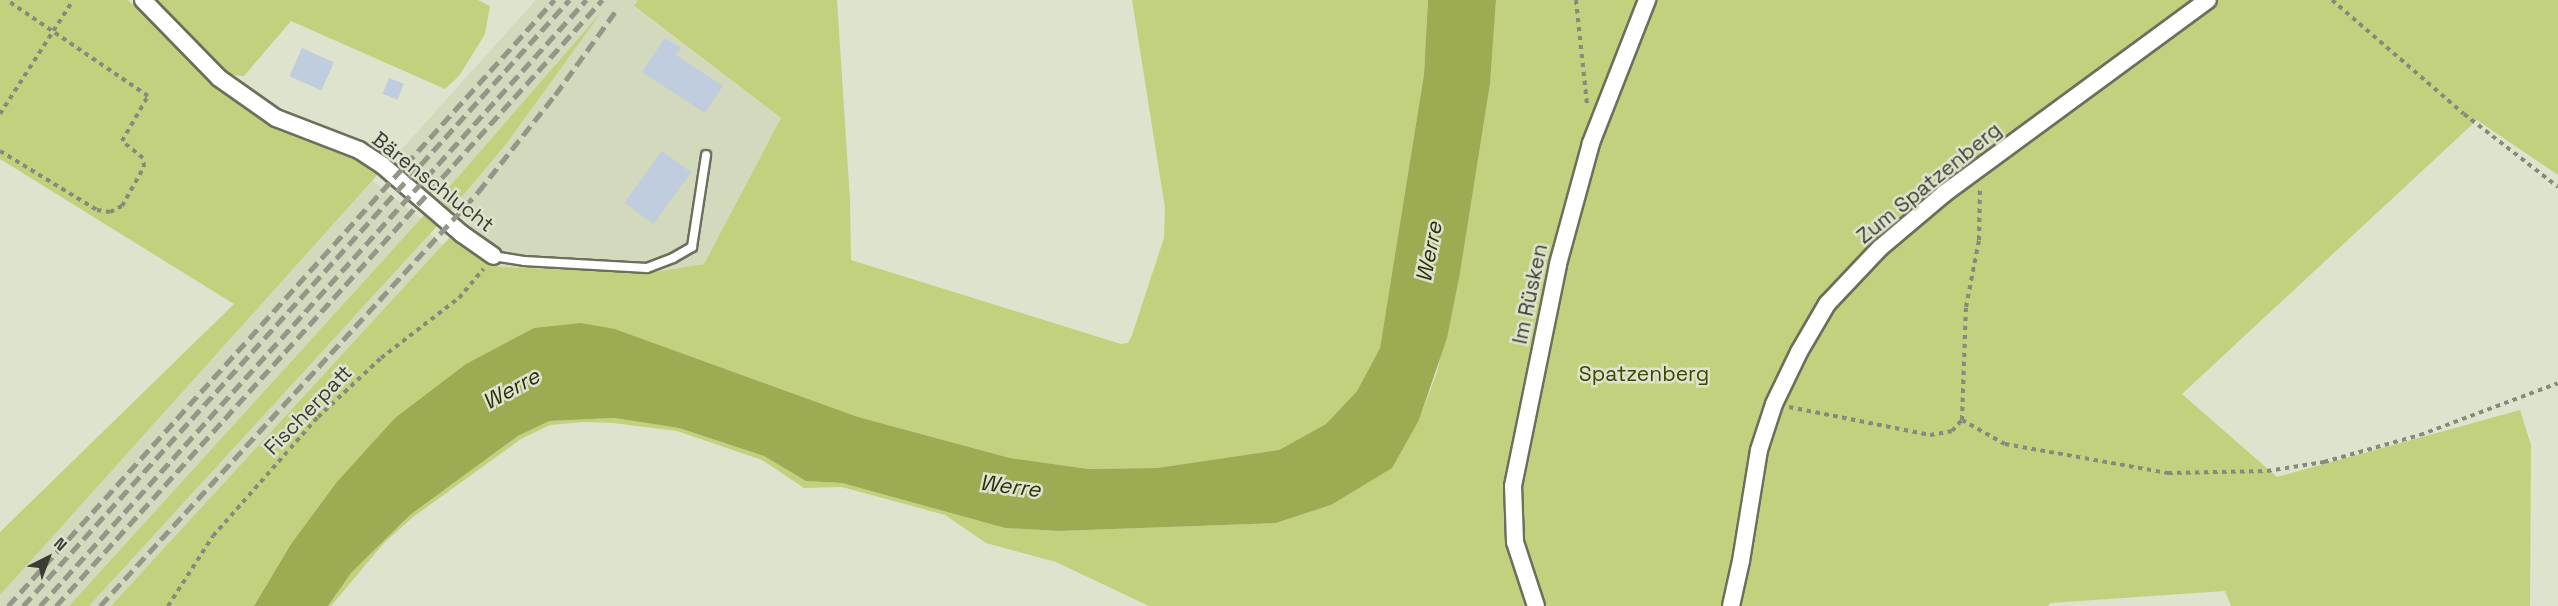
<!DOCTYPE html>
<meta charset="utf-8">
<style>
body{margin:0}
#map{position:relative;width:2558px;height:606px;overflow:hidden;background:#dee3cd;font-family:"Space Grotesk",sans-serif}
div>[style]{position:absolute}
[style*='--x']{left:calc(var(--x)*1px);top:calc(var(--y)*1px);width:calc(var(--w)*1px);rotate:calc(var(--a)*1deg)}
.built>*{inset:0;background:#d2d9bc}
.green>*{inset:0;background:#c2d17e}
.water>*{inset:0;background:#9dab53}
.building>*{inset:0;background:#c0cddf;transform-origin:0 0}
.path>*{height:4px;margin-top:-2px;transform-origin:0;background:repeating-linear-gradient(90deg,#868a7b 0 4.5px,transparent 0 9px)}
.roads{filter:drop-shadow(2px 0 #6b6f5c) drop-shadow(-2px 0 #6b6f5c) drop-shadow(0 2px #6b6f5c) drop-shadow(0 -2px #6b6f5c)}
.lane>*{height:8px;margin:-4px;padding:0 4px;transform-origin:4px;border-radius:4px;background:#fff}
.street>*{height:16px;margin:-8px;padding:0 8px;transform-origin:8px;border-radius:8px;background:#fff}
.rail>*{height:4.5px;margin-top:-2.25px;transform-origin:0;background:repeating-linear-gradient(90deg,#939787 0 12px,transparent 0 18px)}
span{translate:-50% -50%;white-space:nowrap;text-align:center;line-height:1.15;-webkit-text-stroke:5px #dee3cd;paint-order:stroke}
.street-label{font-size:21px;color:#3b3d35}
.park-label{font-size:21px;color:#3e4600}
.water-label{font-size:22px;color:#2c310b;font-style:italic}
.north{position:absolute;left:18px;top:528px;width:60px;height:60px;-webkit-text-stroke:4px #dee3cd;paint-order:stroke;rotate:42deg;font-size:16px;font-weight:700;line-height:24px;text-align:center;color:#3b3d35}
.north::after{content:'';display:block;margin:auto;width:21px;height:27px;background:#3b3d35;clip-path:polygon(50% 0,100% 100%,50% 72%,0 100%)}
</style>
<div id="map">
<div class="built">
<i style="clip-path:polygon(536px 0,638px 0,634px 7px,781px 118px,704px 264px,649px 273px,498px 267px,466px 219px,453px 208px,507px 143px,597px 17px,446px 192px,400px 151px)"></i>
<i style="clip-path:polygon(372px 180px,421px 219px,69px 606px,0 606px,0 595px)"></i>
<i style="clip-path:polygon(430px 234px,443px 245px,345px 354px,111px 606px,89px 606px)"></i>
</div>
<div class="green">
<i style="clip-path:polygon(0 0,128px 0,211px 78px,351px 155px,379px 173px,0 595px,0 532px,234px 304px,0 159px)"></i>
<i style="clip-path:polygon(150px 0,478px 0,490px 6px,485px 34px,459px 76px,445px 89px,291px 21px,244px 76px,218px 74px)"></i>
<i style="clip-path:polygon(638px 0,837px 0,850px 200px,851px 260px,1121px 344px,1128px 343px,1132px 335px,1164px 238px,1165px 208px,1132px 0,1428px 0,1424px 74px,1380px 348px,1357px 391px,1326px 424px,1279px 450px,1157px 468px,1088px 469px,1010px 458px,858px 417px,615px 329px,336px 483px,291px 544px,254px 606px,111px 606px,451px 236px,499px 267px,649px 273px,704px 264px,781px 118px,634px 6px)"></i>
<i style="clip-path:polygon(1496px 0,2558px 0,2558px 175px,2477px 120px,2182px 394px,2277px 477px,2520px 410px,2531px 445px,2530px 606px,2231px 606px,2225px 591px,2050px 603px,2048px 606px,1149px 606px,1056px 562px,986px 543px,945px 515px,842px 487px,804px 488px,762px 460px,677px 431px,613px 423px,583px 422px,550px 425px,521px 439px,413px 517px,384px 543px,331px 606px,328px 606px,351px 573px,410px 515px,518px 436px,548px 421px,614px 418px,679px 428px,764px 456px,806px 481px,842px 483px,1005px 528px,1058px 531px,1276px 523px,1331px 505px,1419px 420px,1437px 372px,1460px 273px,1490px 84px)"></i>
<i style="clip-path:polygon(603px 10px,507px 143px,451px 210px,439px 199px)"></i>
<i style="clip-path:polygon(427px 212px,439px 224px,89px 606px,69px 606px)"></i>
</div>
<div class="water">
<i style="clip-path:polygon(1428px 0,1496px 0,1490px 84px,1460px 273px,1447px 338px,1419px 420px,1392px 468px,1331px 505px,1276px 523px,1058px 531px,1005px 528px,842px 483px,806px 481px,764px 456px,679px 428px,614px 418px,549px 421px,518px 436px,410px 515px,351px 573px,328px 606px,254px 606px,291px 544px,336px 483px,395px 418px,466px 364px,534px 328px,581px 323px,615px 329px,858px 417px,1010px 458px,1088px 469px,1157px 468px,1279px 450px,1326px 424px,1357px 391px,1380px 348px,1424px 74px)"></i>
</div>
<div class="building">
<i style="clip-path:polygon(665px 38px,681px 48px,676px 55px,723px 86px,705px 113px,642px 72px)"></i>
<i style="left:302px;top:48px;width:35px;height:31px;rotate:24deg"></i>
<i style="left:389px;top:78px;width:16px;height:17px;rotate:22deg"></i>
<i style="left:662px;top:151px;width:36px;height:64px;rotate:36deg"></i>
</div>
<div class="path">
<i style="--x:1576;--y:0;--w:105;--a:84"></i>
<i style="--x:2332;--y:0;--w:174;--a:40.8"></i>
<i style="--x:2464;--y:114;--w:119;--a:37.8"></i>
<i style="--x:0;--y:114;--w:133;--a:-57.3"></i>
<i style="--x:0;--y:151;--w:114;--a:31.3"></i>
<i style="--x:97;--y:210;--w:13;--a:9"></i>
<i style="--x:110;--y:212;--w:13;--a:-27"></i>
<i style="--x:122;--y:206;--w:45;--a:-60.6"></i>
<i style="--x:144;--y:167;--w:9;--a:-96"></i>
<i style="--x:143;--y:158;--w:27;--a:-141"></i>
<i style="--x:122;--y:141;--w:52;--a:-60"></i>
<i style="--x:148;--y:96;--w:171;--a:-145.8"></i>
<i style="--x:1789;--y:407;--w:144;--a:11.2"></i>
<i style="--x:1930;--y:435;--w:22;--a:-10"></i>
<i style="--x:1952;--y:431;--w:15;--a:-48"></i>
<i style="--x:1962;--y:420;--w:49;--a:29.2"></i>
<i style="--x:2005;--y:444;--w:166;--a:10.1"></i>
<i style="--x:2168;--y:473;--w:99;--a:-1.2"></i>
<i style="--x:2267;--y:471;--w:58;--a:-9"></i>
<i style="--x:2324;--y:462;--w:100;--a:-15.7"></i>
<i style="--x:2420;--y:435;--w:147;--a:-20.6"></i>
<i style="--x:1962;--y:420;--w:113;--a:-88"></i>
<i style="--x:1966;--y:307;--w:68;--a:-79"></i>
<i style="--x:1979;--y:240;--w:52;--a:-88.9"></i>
<i style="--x:168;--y:606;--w:83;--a:-57.3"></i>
<i style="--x:213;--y:536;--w:159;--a:-48.6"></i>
<i style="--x:318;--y:417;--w:86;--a:-43.1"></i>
<i style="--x:381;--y:358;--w:98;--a:-37.6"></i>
<i style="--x:459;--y:298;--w:38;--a:-50"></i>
</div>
<div class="roads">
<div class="lane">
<i style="--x:493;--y:256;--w:31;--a:9"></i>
<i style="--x:524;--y:261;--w:123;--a:3.3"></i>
<i style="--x:647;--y:268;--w:28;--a:-21"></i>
<i style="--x:673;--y:258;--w:22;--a:-30"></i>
<i style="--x:692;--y:247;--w:93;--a:-81.3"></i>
</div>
<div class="street">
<i style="--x:143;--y:0;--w:109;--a:45.7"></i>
<i style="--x:219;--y:78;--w:70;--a:35.1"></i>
<i style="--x:276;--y:118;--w:89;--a:21.1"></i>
<i style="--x:359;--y:150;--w:27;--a:33"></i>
<i style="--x:382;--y:165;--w:106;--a:40.8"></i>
<i style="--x:462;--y:234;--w:38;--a:35"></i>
<i style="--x:1536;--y:606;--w:67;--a:-108.2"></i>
<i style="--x:1515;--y:542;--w:56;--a:-92"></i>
<i style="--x:1513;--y:486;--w:227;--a:-78.5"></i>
<i style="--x:1558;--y:264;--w:125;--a:-74.7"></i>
<i style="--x:1591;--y:143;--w:154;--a:-68.6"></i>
<i style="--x:1731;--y:606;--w:46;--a:-77.5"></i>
<i style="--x:1741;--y:561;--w:112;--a:-80.8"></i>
<i style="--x:1759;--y:450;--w:48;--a:-71.9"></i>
<i style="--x:1774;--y:404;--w:58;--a:-64.3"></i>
<i style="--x:1799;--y:352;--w:56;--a:-59.7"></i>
<i style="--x:1827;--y:304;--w:77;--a:-46.6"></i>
<i style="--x:1880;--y:248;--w:85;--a:-40.2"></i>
<i style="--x:1945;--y:193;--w:326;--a:-36.3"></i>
</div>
</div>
<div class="rail">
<i style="--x:8;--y:606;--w:816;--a:-47.98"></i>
<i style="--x:23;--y:606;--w:816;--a:-47.98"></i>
<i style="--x:40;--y:606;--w:816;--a:-47.98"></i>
<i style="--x:56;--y:606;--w:816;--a:-47.98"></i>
<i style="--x:100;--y:606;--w:561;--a:-47.6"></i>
<i style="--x:478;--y:192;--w:124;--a:-51.6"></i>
<i style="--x:555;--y:95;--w:106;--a:-54.2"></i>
</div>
<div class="street-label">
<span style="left:433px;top:182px;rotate:38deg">Bärenschlucht</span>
<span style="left:1929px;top:183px;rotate:-39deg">Zum Spatzenberg</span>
<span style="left:1530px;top:294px;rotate:-78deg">Im Rüsken</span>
<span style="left:308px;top:410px;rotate:-46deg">Fischerpatt</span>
</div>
<div class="park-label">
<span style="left:1644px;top:374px">Spatzenberg</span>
</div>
<div class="water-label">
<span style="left:1429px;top:252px;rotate:-79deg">Werre</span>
<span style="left:511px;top:389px;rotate:-29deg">Werre</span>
<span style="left:1010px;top:486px;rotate:7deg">Werre</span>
</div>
<div class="north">N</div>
</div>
